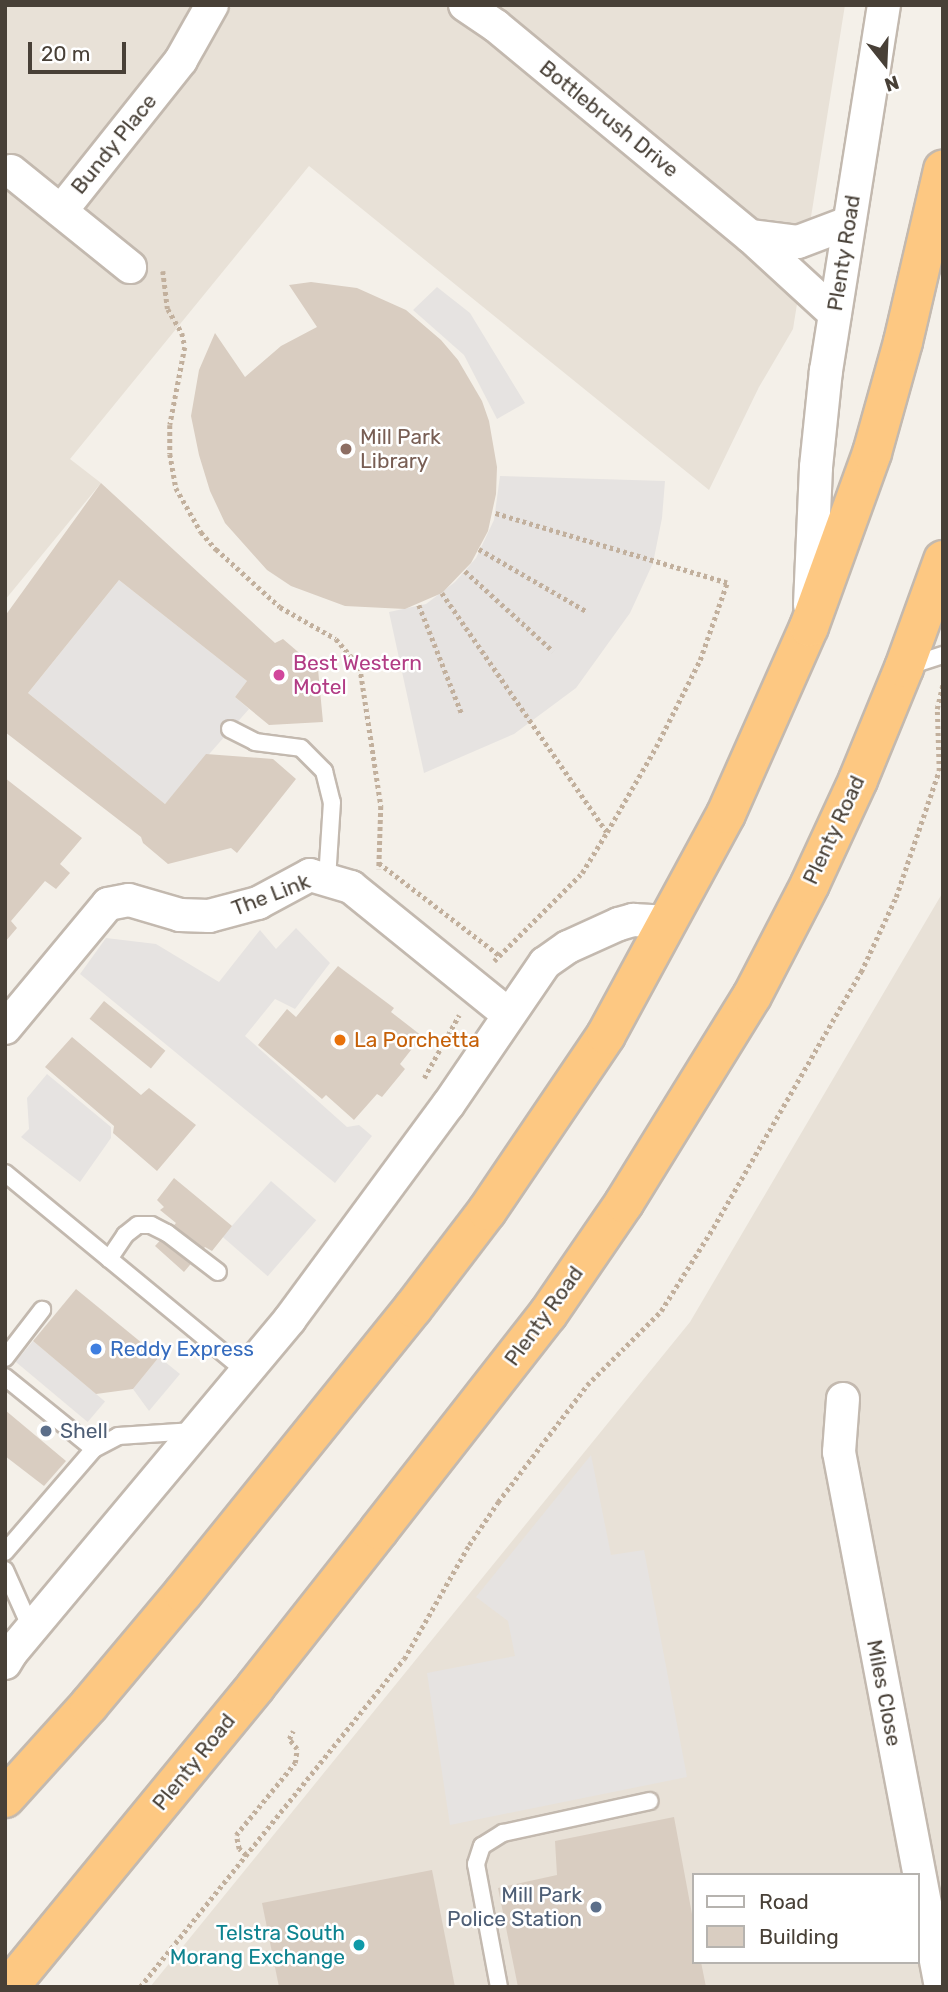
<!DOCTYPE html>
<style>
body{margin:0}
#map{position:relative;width:948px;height:1992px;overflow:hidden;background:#f4f0e9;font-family:Rubik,sans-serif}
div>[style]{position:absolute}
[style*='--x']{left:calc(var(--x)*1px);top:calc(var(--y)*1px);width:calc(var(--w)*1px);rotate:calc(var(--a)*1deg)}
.residential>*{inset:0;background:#e8e1d7}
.parking>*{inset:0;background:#e6e3e1;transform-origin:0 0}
.building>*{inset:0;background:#d9cdc1;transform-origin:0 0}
.path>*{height:4.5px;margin-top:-2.25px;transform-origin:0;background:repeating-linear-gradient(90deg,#c2b09d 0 3.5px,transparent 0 7px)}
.roads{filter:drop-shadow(2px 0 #c3b9af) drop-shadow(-2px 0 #c3b9af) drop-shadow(0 2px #c3b9af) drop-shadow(0 -2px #c3b9af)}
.service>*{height:16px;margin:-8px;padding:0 8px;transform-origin:8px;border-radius:8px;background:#fff}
.minor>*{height:32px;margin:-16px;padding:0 16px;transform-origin:16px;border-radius:16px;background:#fff}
.trunk>*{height:38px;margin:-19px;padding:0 19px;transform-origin:19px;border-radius:19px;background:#fdc882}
.dots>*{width:19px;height:19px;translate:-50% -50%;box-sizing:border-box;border:4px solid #fff;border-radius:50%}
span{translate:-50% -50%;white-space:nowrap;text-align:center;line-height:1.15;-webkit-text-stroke:5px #fff;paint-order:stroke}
.street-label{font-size:21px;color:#484037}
.education-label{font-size:21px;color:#785e54}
.left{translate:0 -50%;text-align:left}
.hotel-label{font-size:21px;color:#b23c85}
.food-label{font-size:21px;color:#c56008}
.shop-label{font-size:21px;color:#366cbe}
.service-label{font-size:21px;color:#4e5e75}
.right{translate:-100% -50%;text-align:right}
.culture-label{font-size:21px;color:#0d838f}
.frame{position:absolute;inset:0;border:7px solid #484037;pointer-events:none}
.legend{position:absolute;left:692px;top:1873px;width:228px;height:91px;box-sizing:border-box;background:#fff;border:2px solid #b6b3af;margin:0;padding:9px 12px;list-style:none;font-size:21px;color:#484037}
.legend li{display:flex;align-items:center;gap:14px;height:35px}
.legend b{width:35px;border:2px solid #b6b3af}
.north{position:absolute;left:850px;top:28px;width:70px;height:70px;-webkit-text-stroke:5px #fff;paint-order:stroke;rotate:162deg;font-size:19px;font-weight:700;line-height:28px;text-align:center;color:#484037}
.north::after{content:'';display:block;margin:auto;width:24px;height:32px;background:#484037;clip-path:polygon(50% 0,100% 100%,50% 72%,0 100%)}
.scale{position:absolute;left:28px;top:42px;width:98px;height:32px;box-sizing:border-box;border:4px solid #484037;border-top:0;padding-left:9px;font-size:21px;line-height:24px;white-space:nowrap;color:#484037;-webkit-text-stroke:5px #fff;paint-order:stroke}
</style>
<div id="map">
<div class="residential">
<i style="clip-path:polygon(5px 5px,845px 5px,793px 329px,759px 387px,709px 490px,309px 166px,70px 459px,101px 483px,5px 600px)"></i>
<i style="clip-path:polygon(evenodd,943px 892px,943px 1987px,150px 1987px,690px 1322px,943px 892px,694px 1875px,918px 1875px,918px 1962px,694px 1962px,694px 1875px)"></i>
</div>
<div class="parking">
<i style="clip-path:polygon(437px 287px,470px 313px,525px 403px,497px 419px,464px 355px,413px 310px)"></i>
<i style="clip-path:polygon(500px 476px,665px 481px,662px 518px,653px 563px,630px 613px,576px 688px,514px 734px,424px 773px,389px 612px,426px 604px,455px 582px,476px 558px,494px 520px)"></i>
<i style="clip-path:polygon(119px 580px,247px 681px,235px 697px,249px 709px,165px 804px,28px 693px)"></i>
<i style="clip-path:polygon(296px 928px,330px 963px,295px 1009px,275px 999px,245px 1036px,347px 1127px,359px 1125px,372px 1136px,335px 1183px,80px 974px,106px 938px,156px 944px,219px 982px,260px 930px,276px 949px)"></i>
<i style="clip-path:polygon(47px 1074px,111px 1127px,111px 1138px,80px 1182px,21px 1137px,29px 1129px,27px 1098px)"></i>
<i style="left:271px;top:1181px;width:60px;height:74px;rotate:41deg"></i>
<i style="left:33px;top:1341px;width:94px;height:27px;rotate:40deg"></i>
<i style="clip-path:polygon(159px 1357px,180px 1374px,149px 1411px,133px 1389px)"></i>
<i style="clip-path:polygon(591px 1455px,611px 1555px,644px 1550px,687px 1777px,450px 1825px,427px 1673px,515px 1656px,508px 1621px,476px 1597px)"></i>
</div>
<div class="building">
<i style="clip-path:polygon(311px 282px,357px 288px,406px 310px,441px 340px,458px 360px,482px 401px,489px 421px,497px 467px,496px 494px,488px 531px,471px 563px,442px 593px,405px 609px,345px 606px,291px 586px,267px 570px,225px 523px,210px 491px,199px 455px,191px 416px,199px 370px,215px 333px,245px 377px,281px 346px,317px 327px,289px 285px)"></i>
<i style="clip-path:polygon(101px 483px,275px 643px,283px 639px,318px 669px,323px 722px,269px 725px,235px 697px,247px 681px,119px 580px,28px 693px,165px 804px,206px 754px,273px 759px,296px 779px,237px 853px,231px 848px,168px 864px,143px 843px,141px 837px,5px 732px,5px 616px)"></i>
<i style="clip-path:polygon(5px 778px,82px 838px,60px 864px,70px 873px,56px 889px,45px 881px,11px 921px,17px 928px,5px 942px)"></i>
<i style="clip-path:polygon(338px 966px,394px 1008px,391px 1012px,422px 1036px,400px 1064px,405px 1069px,382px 1097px,377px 1094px,354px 1120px,326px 1095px,322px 1099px,258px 1045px,287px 1009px,296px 1017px)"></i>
<i style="left:104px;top:1001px;width:79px;height:23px;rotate:39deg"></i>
<i style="clip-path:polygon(72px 1037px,141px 1095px,149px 1088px,196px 1125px,157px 1171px,113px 1133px,114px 1126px,45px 1067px)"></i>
<i style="clip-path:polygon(174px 1178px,232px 1226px,212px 1251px,205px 1247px,184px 1272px,155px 1246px,176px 1223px,160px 1210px,164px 1207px,157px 1200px)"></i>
<i style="clip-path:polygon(76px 1289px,159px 1357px,133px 1389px,96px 1394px,33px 1341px)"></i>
<i style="clip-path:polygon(5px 1410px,66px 1461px,44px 1486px,5px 1456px)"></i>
<i style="clip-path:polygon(674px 1817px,694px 1925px,694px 1962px,701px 1962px,706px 1987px,518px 1987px,498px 1888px,557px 1875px,555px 1841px)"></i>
<i style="clip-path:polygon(432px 1870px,455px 1987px,279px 1987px,262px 1903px)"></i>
</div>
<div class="path">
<i style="--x:163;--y:271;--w:38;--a:83"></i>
<i style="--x:168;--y:309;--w:28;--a:60"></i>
<i style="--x:182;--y:333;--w:14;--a:78"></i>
<i style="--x:185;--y:347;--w:79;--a:100.9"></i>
<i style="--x:170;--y:425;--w:29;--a:90"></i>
<i style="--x:170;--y:454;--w:35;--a:80"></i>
<i style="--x:176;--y:488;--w:51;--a:60.4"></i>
<i style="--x:201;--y:532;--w:23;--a:49"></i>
<i style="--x:216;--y:549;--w:86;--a:42.2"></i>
<i style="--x:280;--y:607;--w:64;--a:29.7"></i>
<i style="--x:336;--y:639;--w:37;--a:49"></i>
<i style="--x:360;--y:667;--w:141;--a:81.4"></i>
<i style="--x:381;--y:806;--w:63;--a:91.8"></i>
<i style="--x:479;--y:549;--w:124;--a:30.1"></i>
<i style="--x:465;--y:571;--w:119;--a:42.3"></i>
<i style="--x:442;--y:593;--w:290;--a:55.4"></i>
<i style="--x:419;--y:605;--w:117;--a:68.5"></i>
<i style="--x:379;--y:863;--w:153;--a:37.5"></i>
<i style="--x:494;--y:961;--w:124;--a:-45"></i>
<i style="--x:582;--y:873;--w:48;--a:-58.6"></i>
<i style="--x:607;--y:832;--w:98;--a:-60"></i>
<i style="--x:656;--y:747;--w:97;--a:-63.2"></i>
<i style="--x:700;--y:660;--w:82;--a:-70.7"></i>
<i style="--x:727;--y:583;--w:243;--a:-163.3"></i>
<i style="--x:424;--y:1078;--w:72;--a:-60.9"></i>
<i style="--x:246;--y:1855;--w:9;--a:-139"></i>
<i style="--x:239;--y:1849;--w:14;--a:-102"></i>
<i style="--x:236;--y:1835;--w:93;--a:-50.7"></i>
<i style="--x:295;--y:1763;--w:14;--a:-82"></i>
<i style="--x:297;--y:1749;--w:13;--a:-129"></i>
<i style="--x:289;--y:1739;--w:9;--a:-63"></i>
<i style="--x:140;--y:1987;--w:421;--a:-51.2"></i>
<i style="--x:404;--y:1659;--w:131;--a:-60.3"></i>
<i style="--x:469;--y:1545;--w:52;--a:-56"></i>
<i style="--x:498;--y:1502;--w:147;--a:-52.7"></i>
<i style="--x:587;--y:1385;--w:105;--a:-45"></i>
<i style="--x:661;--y:1311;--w:98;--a:-57.9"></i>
<i style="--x:713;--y:1228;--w:296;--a:-60"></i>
<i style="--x:861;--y:972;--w:83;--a:-65"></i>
<i style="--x:896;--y:897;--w:133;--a:-71.2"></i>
<i style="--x:939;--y:771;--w:62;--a:-91.8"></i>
<i style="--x:937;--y:709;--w:27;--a:-77"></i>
</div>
<div class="roads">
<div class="service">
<i style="--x:909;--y:666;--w:36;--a:-18"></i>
<i style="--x:230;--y:729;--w:28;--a:27"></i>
<i style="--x:255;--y:742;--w:46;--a:7.4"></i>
<i style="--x:301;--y:748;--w:33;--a:45"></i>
<i style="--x:324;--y:771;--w:32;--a:76"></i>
<i style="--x:332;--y:802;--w:77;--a:93.7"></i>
<i style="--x:5;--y:1173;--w:313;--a:39.5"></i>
<i style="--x:109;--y:1259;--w:29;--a:-56"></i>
<i style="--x:125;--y:1235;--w:16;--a:-38"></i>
<i style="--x:138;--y:1225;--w:13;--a:0"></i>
<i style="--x:151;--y:1225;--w:18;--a:27"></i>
<i style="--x:167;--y:1233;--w:64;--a:37.4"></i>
<i style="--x:5;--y:1358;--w:61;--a:-52.4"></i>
<i style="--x:5;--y:1377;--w:114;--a:39"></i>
<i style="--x:5;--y:1552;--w:136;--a:-49.2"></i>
<i style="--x:94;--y:1449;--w:27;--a:-28"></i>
<i style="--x:118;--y:1436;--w:76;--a:-3.8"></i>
<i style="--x:5;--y:1570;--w:64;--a:65.9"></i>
<i style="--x:499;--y:1987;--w:125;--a:-100.6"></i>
<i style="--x:476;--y:1864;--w:19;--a:-72"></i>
<i style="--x:482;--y:1846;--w:25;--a:-32"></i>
<i style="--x:503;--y:1833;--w:150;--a:-12.3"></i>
</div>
<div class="minor">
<i style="--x:465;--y:5;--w:37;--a:34"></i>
<i style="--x:496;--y:26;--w:330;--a:39.6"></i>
<i style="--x:750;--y:236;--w:115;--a:42.5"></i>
<i style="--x:11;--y:171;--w:153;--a:38.9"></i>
<i style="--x:61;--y:211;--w:193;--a:-51.5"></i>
<i style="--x:181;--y:60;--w:63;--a:-60.6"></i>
<i style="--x:750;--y:236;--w:48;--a:7.1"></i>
<i style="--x:798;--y:242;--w:53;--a:-20.8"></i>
<i style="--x:810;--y:605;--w:138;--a:-87.5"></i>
<i style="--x:816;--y:467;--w:97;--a:-84.1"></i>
<i style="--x:826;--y:371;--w:371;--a:-81"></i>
<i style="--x:5;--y:1028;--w:161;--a:-50.3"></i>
<i style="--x:108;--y:904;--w:21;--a:-11"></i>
<i style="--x:129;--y:900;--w:53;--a:16.4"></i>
<i style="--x:180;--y:915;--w:29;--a:2"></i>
<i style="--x:209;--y:916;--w:51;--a:-14.9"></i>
<i style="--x:258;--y:903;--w:59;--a:-28.3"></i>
<i style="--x:310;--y:875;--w:43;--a:16.3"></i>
<i style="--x:351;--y:887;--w:203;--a:39"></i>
<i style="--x:843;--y:1399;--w:53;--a:94.3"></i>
<i style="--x:839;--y:1452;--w:545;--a:79.21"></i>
<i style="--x:5;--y:1663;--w:12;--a:-59"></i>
<i style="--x:11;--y:1653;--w:435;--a:-50.1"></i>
<i style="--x:290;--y:1319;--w:266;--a:-53.6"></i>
<i style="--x:448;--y:1105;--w:172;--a:-55.7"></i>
<i style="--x:545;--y:963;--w:28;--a:-35"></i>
<i style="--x:568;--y:947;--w:56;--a:-24.3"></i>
<i style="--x:619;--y:924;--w:15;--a:-16"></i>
<i style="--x:633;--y:920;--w:37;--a:3"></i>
</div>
<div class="trunk">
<i style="--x:5;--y:1798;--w:125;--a:-47.9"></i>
<i style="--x:89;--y:1705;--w:146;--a:-50"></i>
<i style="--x:183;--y:1593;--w:366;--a:-51.1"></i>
<i style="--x:413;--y:1308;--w:122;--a:-52.7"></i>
<i style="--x:487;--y:1211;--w:212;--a:-55.9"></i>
<i style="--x:606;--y:1035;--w:251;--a:-61.5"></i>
<i style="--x:726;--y:814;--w:205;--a:-66.1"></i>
<i style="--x:809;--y:627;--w:185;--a:-70.1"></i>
<i style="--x:872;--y:453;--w:115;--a:-74.4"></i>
<i style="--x:903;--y:342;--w:177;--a:-76.9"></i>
<i style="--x:9;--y:1987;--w:389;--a:-50.6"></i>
<i style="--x:256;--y:1686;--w:199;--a:-51.7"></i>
<i style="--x:379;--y:1530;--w:274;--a:-52"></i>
<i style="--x:548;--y:1314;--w:135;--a:-55.6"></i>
<i style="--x:624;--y:1203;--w:243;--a:-58.3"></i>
<i style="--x:752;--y:996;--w:126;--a:-62.6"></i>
<i style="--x:810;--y:884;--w:115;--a:-65.2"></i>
<i style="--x:858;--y:780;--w:121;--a:-67.7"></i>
<i style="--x:904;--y:668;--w:115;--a:-70.1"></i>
</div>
</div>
<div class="dots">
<i style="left:346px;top:449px;background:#8d6e63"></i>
<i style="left:279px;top:675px;background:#d1479c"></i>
<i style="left:340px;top:1040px;background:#e8710a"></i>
<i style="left:96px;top:1349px;background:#3f7fe0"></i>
<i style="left:46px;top:1431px;background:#5c6f8a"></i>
<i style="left:596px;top:1907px;background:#5c6f8a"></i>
<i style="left:359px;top:1945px;background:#0f9aa8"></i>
</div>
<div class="street-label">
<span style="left:609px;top:119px;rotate:39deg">Bottlebrush Drive</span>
<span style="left:114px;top:144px;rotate:-51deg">Bundy Place</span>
<span style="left:844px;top:253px;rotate:-81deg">Plenty Road</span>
<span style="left:834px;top:830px;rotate:-65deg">Plenty Road</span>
<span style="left:271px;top:895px;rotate:-21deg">The Link</span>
<span style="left:544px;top:1316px;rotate:-54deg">Plenty Road</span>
<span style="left:884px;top:1693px;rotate:79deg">Miles Close</span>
<span style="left:194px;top:1762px;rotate:-51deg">Plenty Road</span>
</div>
<div class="education-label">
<span class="left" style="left:360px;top:449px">Mill Park<br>Library</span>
</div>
<div class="hotel-label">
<span class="left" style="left:293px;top:675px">Best Western<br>Motel</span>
</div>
<div class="food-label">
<span class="left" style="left:354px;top:1040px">La Porchetta</span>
</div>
<div class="shop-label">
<span class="left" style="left:110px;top:1349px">Reddy Express</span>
</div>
<div class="service-label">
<span class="left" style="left:60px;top:1431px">Shell</span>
<span class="right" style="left:582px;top:1907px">Mill Park<br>Police Station</span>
</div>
<div class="culture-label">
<span class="right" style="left:345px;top:1945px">Telstra South<br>Morang Exchange</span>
</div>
<div class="frame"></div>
<ul class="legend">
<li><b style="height:9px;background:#fff"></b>Road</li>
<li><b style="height:19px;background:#d9cdc1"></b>Building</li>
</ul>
<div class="north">N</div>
<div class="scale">20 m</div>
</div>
